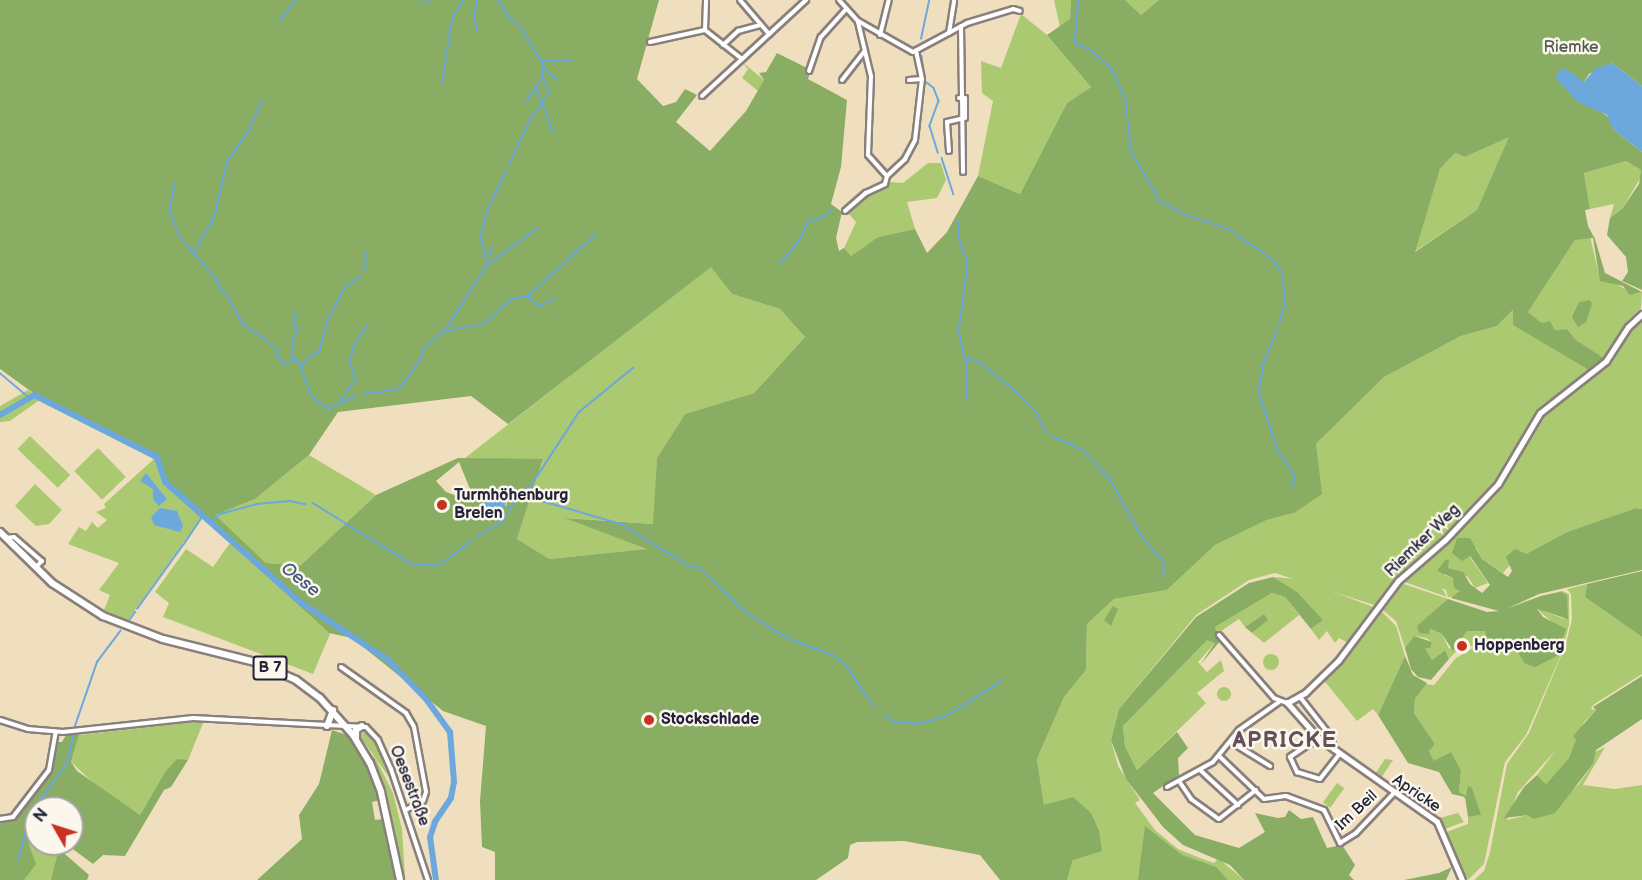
<!DOCTYPE html>
<meta charset="utf-8">
<style>
body{margin:0}
#map{position:relative;width:1642px;height:880px;overflow:hidden;background:#f0dfbf;font-family:"Balsamiq Sans",sans-serif}
div>[style]{position:absolute}
[style*='--x']{left:calc(var(--x)*1px);top:calc(var(--y)*1px);width:calc(var(--w)*1px);rotate:calc(var(--a)*1deg)}
.green>*{inset:0;background:#abc971;transform-origin:0 0}
.round{border-radius:50%}
.forest>*{inset:0;background:#88ad63}
.water>*{inset:0;background:#6da8dd}
.stream>*{height:1.5px;margin:-0.75px;padding:0 0.75px;transform-origin:0.75px;border-radius:0.75px;background:#6da8dd}
.river>*{height:6px;margin:-3px;padding:0 3px;transform-origin:3px;border-radius:3px;background:#6da8dd}
.roads{filter:drop-shadow(2px 0 #89807d) drop-shadow(-2px 0 #89807d) drop-shadow(0 2px #89807d) drop-shadow(0 -2px #89807d)}
.street>*{height:4px;margin:-2px;padding:0 2px;transform-origin:2px;border-radius:2px;background:#fff}
.secondary>*{height:4.5px;margin:-2.25px;padding:0 2.25px;transform-origin:2.25px;border-radius:2.25px;background:#fff}
.primary>*{height:6px;margin:-3px;padding:0 3px;transform-origin:3px;border-radius:3px;background:#fff}
.dots>*{width:16px;height:16px;translate:-50% -50%;box-sizing:border-box;border:3px solid #fbf7ec;border-radius:50%}
span{translate:-50% -50%;white-space:nowrap;text-align:center;line-height:1.15;-webkit-text-stroke:5px #fbf7ec;paint-order:stroke}
.shield-label span{padding:2px 4px;background:#fbf7ec;border:2px solid;border-radius:4px;-webkit-text-stroke-width:0}
.shield-label{font-size:15px;color:#22223b;font-weight:700}
.park-label{font-size:16px;color:#525c4e}
.poi-label{font-size:16px;color:#22223b;font-weight:700}
.left{translate:0 -50%;text-align:left}
.street-label{font-size:16px;color:#22223b}
.water-label{font-size:18px;color:#40587c;font-style:italic}
.district-label{font-size:22px;color:#64515c;font-weight:700;letter-spacing:1.5px}
.north{position:absolute;left:24px;top:796px;width:60px;height:60px;box-sizing:border-box;background:#fbf7ec;border:2px solid #a4a2a5;border-radius:50%;rotate:309deg;font-size:16px;font-weight:700;line-height:24px;text-align:center;color:#22223b}
.north::after{content:'';display:block;margin:auto;width:21px;height:27px;background:#c8321e;clip-path:polygon(50% 0,100% 100%,50% 72%,0 100%)}
</style>
<div id="map">
<div class="green">
<i style="clip-path:polygon(1054px 0,1071px 0,1070px 19px,1060px 27px)"></i>
<i style="clip-path:polygon(1125px 0,1159px 0,1141px 15px)"></i>
<i style="clip-path:polygon(1021px 14px,1047px 35px,1091px 87px,1067px 103px,1020px 194px,978px 176px,993px 101px,982px 93px,981px 61px,1001px 68px)"></i>
<i style="clip-path:polygon(742px 62px,764px 80px,758px 91px,742px 78px,748px 69px)"></i>
<i style="clip-path:polygon(1510px 136px,1477px 210px,1414px 252px,1440px 169px,1455px 153px,1465px 157px)"></i>
<i style="clip-path:polygon(1626px 161px,1641px 170px,1641px 177px,1622px 209px,1610px 218px,1614px 204px,1590px 209px,1584px 173px)"></i>
<i style="clip-path:polygon(928px 163px,941px 163px,946px 180px,937px 198px,907px 202px,915px 229px,878px 237px,851px 256px,844px 248px,856px 222px,849px 214px,849px 207px,890px 182px,903px 183px)"></i>
<i style="clip-path:polygon(1590px 236px,1599px 275px,1635px 294px,1642px 292px,1641px 308px,1627px 321px,1607px 360px,1576px 340px,1567px 329px,1555px 330px,1551px 323px,1542px 323px,1528px 312px,1575px 240px)"></i>
<i style="clip-path:polygon(711px 266px,732px 294px,780px 309px,805px 337px,754px 393px,685px 414px,657px 458px,654px 524px,568px 518px,649px 549px,548px 559px,517px 539px,543px 460px,465px 458px)"></i>
<i style="clip-path:polygon(1514px 309px,1514px 325px,1592px 372px,1545px 407px,1501px 478px,1445px 539px,1411px 565px,1377px 606px,1275px 573px,1249px 580px,1196px 615px,1119px 709px,1111px 740px,1118px 766px,1140px 800px,1135px 803px,1155px 830px,1178px 849px,1200px 858px,1214px 863px,1218px 858px,1244px 880px,1067px 880px,1073px 860px,1044px 805px,1037px 759px,1064px 697px,1086px 670px,1087px 624px,1114px 599px,1167px 590px,1215px 545px,1267px 520px,1294px 513px,1316px 444px,1384px 377px,1461px 336px,1497px 326px)"></i>
<i style="clip-path:polygon(1642px 321px,1642px 509px,1636px 508px,1567px 532px,1526px 554px,1507px 557px,1510px 565px,1503px 573px,1482px 559px,1476px 547px,1469px 556px,1488px 583px,1475px 588px,1468px 577px,1448px 568px,1444px 575px,1453px 578px,1460px 591px,1457px 597px,1448px 597px,1446px 590px,1442px 588px,1447px 597px,1399px 580px,1404px 576px,1408px 578px,1443px 548px,1496px 487px,1541px 414px,1595px 372px,1624px 335px)"></i>
<i style="clip-path:polygon(28px 390px,41px 399px,10px 421px,0 422px,0 406px)"></i>
<i style="left:30px;top:436px;width:56px;height:18px;rotate:44deg"></i>
<i style="left:98px;top:448px;width:40px;height:33px;rotate:46deg"></i>
<i style="clip-path:polygon(309px 455px,376px 495px,301px 565px,266px 563px,214px 515px,255px 499px)"></i>
<i style="clip-path:polygon(154px 459px,164px 483px,202px 517px,127px 621px,104px 610px,110px 595px,99px 590px,119px 563px,68px 544px,79px 527px,86px 531px,92px 522px,98px 528px,107px 520px,96px 512px,106px 508px,104px 504px)"></i>
<i style="clip-path:polygon(35px 484px,62px 510px,49px 524px,36px 526px,15px 506px)"></i>
<i style="clip-path:polygon(230px 543px,330px 634px,313px 674px,163px 617px,169px 603px,155px 592px,186px 549px,213px 567px)"></i>
<i style="clip-path:polygon(1273px 577px,1299px 579px,1376px 608px,1350px 644px,1339px 638px,1335px 643px,1327px 631px,1319px 640px,1311px 629px,1323px 620px)"></i>
<i style="clip-path:polygon(1398px 582px,1448px 599px,1433px 616px,1429px 629px,1442px 634px,1449px 649px,1459px 643px,1467px 630px,1485px 631px,1517px 651px,1524px 663px,1558px 627px,1537px 609px,1565px 619px,1541px 596px,1562px 591px,1569px 594px,1569px 625px,1561px 655px,1526px 735px,1505px 762px,1484px 864px,1468px 880px,1444px 833px,1468px 824px,1468px 817px,1480px 815px,1459px 792px,1461px 771px,1434px 761px,1429px 751px,1435px 744px,1414px 713px,1415px 699px,1426px 684px,1434px 685px,1456px 658px,1473px 648px,1466px 641px,1449px 659px,1445px 650px,1432px 660px,1424px 647px,1432px 642px,1426px 638px,1414px 636px,1405px 648px,1396px 621px,1379px 607px,1398px 587px)"></i>
<i style="clip-path:polygon(1587px 584px,1585px 597px,1642px 637px,1642px 674px,1593px 705px,1591px 709px,1596px 710px,1584px 722px,1569px 758px,1546px 784px,1537px 775px,1556px 750px,1518px 792px,1507px 820px,1527px 815px,1542px 817px,1579px 784px,1593px 764px,1595px 752px,1605px 747px,1583px 785px,1615px 789px,1642px 785px,1642px 880px,1474px 880px,1484px 871px,1490px 852px,1507px 764px,1529px 733px,1566px 644px,1572px 619px,1571px 594px,1567px 589px)"></i>
<i style="clip-path:polygon(1272px 593px,1285px 597px,1299px 615px,1264px 643px,1252px 633px,1267px 620px,1264px 614px,1245px 627px,1239px 619px,1218px 633px,1215px 627px)"></i>
<i style="clip-path:polygon(1378px 608px,1396px 626px,1405px 656px,1378px 715px,1373px 709px,1357px 721px,1322px 678px)"></i>
<i style="clip-path:polygon(1207px 639px,1215px 643px,1198px 662px,1207px 672px,1221px 660px,1224px 671px,1197px 693px,1206px 703px,1137px 770px,1125px 746px,1123px 726px)"></i>
<i class="round" style="left:1263px;top:654px;width:16px;height:16px"></i>
<i class="round" style="left:1217px;top:687px;width:14px;height:14px"></i>
<i style="clip-path:polygon(204px 721px,188px 760px,177px 760px,165px 772px,140px 815px,102px 791px,71px 762px,79px 735px)"></i>
<i style="clip-path:polygon(368px 731px,373px 738px,394px 784px,359px 735px)"></i>
<i style="clip-path:polygon(363px 746px,376px 759px,393px 793px,402px 829px,405px 876px,402px 877px,384px 794px)"></i>
<i style="clip-path:polygon(1385px 759px,1393px 760px,1379px 781px,1373px 777px)"></i>
<i style="left:1337px;top:783px;width:9px;height:24px;rotate:36deg"></i>
<i style="clip-path:polygon(1458px 813px,1464px 822px,1445px 829px,1440px 818px)"></i>
<i style="clip-path:polygon(36px 822px,36px 844px,63px 844px,51px 880px,24px 880px,35px 864px,29px 845px)"></i>
</div>
<div class="forest">
<i style="clip-path:polygon(evenodd,0 0,659px 0,637px 79px,663px 106px,676px 102px,685px 89px,697px 95px,676px 122px,710px 151px,746px 111px,764px 80px,759px 73px,766px 72px,777px 53px,811px 70px,808px 79px,847px 100px,841px 167px,831px 204px,842px 212px,836px 238px,839px 251px,844px 248px,851px 256px,878px 237px,915px 229px,927px 253px,947px 232px,978px 176px,1020px 194px,1067px 103px,1091px 87px,1047px 35px,1070px 19px,1071px 0,1125px 0,1141px 15px,1159px 0,1642px 0,1642px 86px,1612px 63px,1589px 74px,1584px 82px,1598px 110px,1610px 118px,1613px 129px,1642px 152px,1642px 290px,1622px 281px,1628px 272px,1626px 257px,1607px 235px,1610px 218px,1622px 209px,1639px 184px,1641px 170px,1626px 161px,1584px 173px,1590px 209px,1585px 210px,1588px 226px,1595px 239px,1605px 273px,1642px 292px,1630px 295px,1623px 286px,1600px 281px,1593px 238px,1575px 240px,1528px 312px,1542px 323px,1550px 321px,1555px 330px,1567px 329px,1576px 340px,1607px 360px,1592px 372px,1513px 325px,1513px 310px,1497px 326px,1461px 336px,1384px 377px,1316px 444px,1322px 494px,1294px 513px,1267px 520px,1215px 545px,1167px 590px,1114px 599px,1087px 624px,1086px 670px,1064px 697px,1037px 759px,1044px 805px,1073px 797px,1091px 813px,1099px 831px,1102px 851px,1073px 860px,1067px 880px,1000px 880px,980px 855px,904px 841px,857px 842px,850px 845px,848px 858px,816px 880px,495px 880px,495px 852px,482px 847px,480px 801px,486px 726px,443px 711px,352px 638px,329px 633px,164px 483px,154px 459px,50px 405px,0 369px,0 0,1509px 137px,1477px 210px,1415px 252px,1440px 169px,1455px 153px,1465px 157px,1509px 137px,0 0,711px 267px,732px 294px,780px 309px,805px 337px,754px 393px,685px 414px,657px 458px,653px 524px,565px 518px,647px 549px,549px 559px,517px 539px,543px 459px,458px 458px,376px 495px,301px 565px,266px 563px,215px 515px,255px 499px,309px 455px,338px 412px,471px 396px,508px 424px,711px 267px,0 0,459px 462px,470px 489px,473px 502px,446px 492px,436px 481px,459px 462px,0 0,492px 492px,509px 498px,506px 506px,483px 502px,492px 492px)"></i>
<i style="clip-path:polygon(1579px 302px,1590px 300px,1592px 304px,1586px 322px,1578px 327px,1572px 317px)"></i>
<i style="clip-path:polygon(1636px 508px,1642px 509px,1642px 570px,1539px 594px,1506px 609px,1541px 596px,1561px 592px,1567px 595px,1568px 619px,1537px 609px,1543px 617px,1566px 629px,1557px 656px,1535px 667px,1524px 663px,1517px 651px,1487px 640px,1485px 631px,1467px 631px,1453px 651px,1442px 634px,1430px 629px,1429px 634px,1419px 633px,1417px 626px,1448px 599px,1487px 612px,1499px 611px,1451px 598px,1460px 591px,1454px 588px,1453px 578px,1437px 571px,1446px 559px,1449px 561px,1448px 568px,1463px 572px,1470px 584px,1482px 593px,1490px 585px,1470px 556px,1462px 561px,1452px 553px,1457px 538px,1470px 538px,1482px 559px,1508px 577px,1512px 571px,1506px 557px,1515px 549px,1526px 554px,1567px 532px)"></i>
<i style="clip-path:polygon(1642px 571px,1642px 637px,1585px 597px,1587px 584px)"></i>
<i style="clip-path:polygon(1273px 577px,1297px 592px,1323px 620px,1311px 629px,1285px 597px,1272px 593px,1215px 627px,1221px 640px,1200px 665px,1215px 643px,1207px 640px,1123px 726px,1125px 746px,1137px 770px,1177px 732px,1188px 748px,1178px 758px,1179px 775px,1153px 793px,1195px 835px,1239px 848px,1265px 832px,1255px 813px,1278px 818px,1285px 817px,1289px 810px,1301px 819px,1313px 817px,1327px 848px,1342px 845px,1355px 865px,1349px 875px,1354px 880px,1244px 880px,1230px 865px,1183px 845px,1163px 827px,1126px 779px,1111px 740px,1119px 709px,1196px 617px,1249px 583px)"></i>
<i style="clip-path:polygon(1113px 606px,1118px 609px,1111px 626px,1104px 620px)"></i>
<i style="clip-path:polygon(1264px 614px,1268px 620px,1252px 633px,1245px 627px)"></i>
<i style="clip-path:polygon(1414px 636px,1432px 642px,1430px 648px,1425px 648px,1432px 660px,1445px 650px,1449px 659px,1431px 680px,1418px 677px,1411px 669px,1405px 648px)"></i>
<i style="clip-path:polygon(1405px 656px,1413px 675px,1427px 683px,1415px 699px,1414px 713px,1435px 744px,1429px 751px,1434px 761px,1451px 752px,1461px 771px,1459px 792px,1466px 796px,1468px 786px,1472px 788px,1481px 815px,1468px 817px,1465px 797px,1452px 794px,1439px 772px,1408px 763px,1378px 715px)"></i>
<i style="clip-path:polygon(1642px 676px,1642px 719px,1596px 750px,1593px 764px,1555px 813px,1534px 819px,1527px 815px,1504px 818px,1524px 787px,1537px 775px,1546px 784px,1569px 758px,1576px 740px,1573px 736px,1596px 710px,1593px 707px)"></i>
<i style="clip-path:polygon(332px 730px,350px 736px,375px 782px,380px 800px,372px 802px,375px 820px,383px 819px,395px 880px,257px 880px,302px 839px,299px 815px,319px 784px)"></i>
<i style="clip-path:polygon(66px 735px,79px 735px,71px 762px,77px 771px,140px 815px,165px 772px,177px 759px,188px 760px,171px 787px,164px 790px,125px 856px,103px 855px,93px 864px,66px 844px,72px 844px,72px 808px,36px 808px,29px 845px,36px 864px,24px 880px,0 880px,0 823px,13px 817px,49px 770px,56px 742px,62px 742px)"></i>
<i style="clip-path:polygon(1145px 826px,1182px 855px,1216px 867px,1228px 880px,1138px 880px)"></i>
<i style="clip-path:polygon(59px 849px,89px 875px,87px 880px,51px 880px)"></i>
<i style="clip-path:polygon(1452px 867px,1446px 880px,1404px 880px,1439px 873px)"></i>
</div>
<div class="water">
<i style="clip-path:polygon(1612px 63px,1642px 86px,1642px 152px,1613px 129px,1607px 115px,1578px 102px,1556px 79px,1559px 70px,1566px 69px,1584px 82px,1595px 69px)"></i>
<i style="clip-path:polygon(146px 473px,167px 499px,159px 506px,153px 499px,153px 489px,140px 481px)"></i>
<i style="clip-path:polygon(501px 485px,510px 495px,497px 522px,480px 507px)"></i>
<i style="clip-path:polygon(160px 508px,177px 511px,183px 526px,180px 532px,154px 525px,151px 517px)"></i>
</div>
<div class="stream">
<i style="--x:423;--y:0;--w:1;--a:0"></i>
<i style="--x:498;--y:0;--w:24;--a:57"></i>
<i style="--x:511;--y:20;--w:9;--a:27"></i>
<i style="--x:519;--y:24;--w:49;--a:59.2"></i>
<i style="--x:544;--y:66;--w:12;--a:95"></i>
<i style="--x:543;--y:78;--w:29;--a:124"></i>
<i style="--x:1079;--y:0;--w:43;--a:95.3"></i>
<i style="--x:1075;--y:43;--w:17;--a:24"></i>
<i style="--x:1091;--y:50;--w:28;--a:41"></i>
<i style="--x:1112;--y:68;--w:37;--a:66"></i>
<i style="--x:1127;--y:102;--w:14;--a:94"></i>
<i style="--x:428;--y:4;--w:4;--a:-76"></i>
<i style="--x:280;--y:21;--w:26;--a:-53"></i>
<i style="--x:477;--y:31;--w:13;--a:-103"></i>
<i style="--x:474;--y:18;--w:18;--a:-81"></i>
<i style="--x:921;--y:39;--w:40;--a:-78"></i>
<i style="--x:922;--y:56;--w:25;--a:83"></i>
<i style="--x:925;--y:81;--w:11;--a:38"></i>
<i style="--x:934;--y:88;--w:14;--a:69"></i>
<i style="--x:939;--y:101;--w:27;--a:110"></i>
<i style="--x:930;--y:126;--w:28;--a:73"></i>
<i style="--x:542;--y:60;--w:30;--a:0"></i>
<i style="--x:545;--y:69;--w:16;--a:40"></i>
<i style="--x:442;--y:84;--w:66;--a:-81.3"></i>
<i style="--x:452;--y:19;--w:22;--a:-58"></i>
<i style="--x:536;--y:87;--w:49;--a:68.6"></i>
<i style="--x:1128;--y:120;--w:31;--a:84"></i>
<i style="--x:1131;--y:151;--w:58;--a:59.9"></i>
<i style="--x:1160;--y:201;--w:25;--a:29"></i>
<i style="--x:1182;--y:213;--w:52;--a:19.1"></i>
<i style="--x:1231;--y:230;--w:52;--a:35.5"></i>
<i style="--x:1273;--y:260;--w:17;--a:54"></i>
<i style="--x:942;--y:158;--w:38;--a:72"></i>
<i style="--x:509;--y:164;--w:49;--a:-64.5"></i>
<i style="--x:530;--y:120;--w:33;--a:-55"></i>
<i style="--x:549;--y:93;--w:15;--a:-110"></i>
<i style="--x:175;--y:183;--w:29;--a:100"></i>
<i style="--x:170;--y:212;--w:27;--a:68"></i>
<i style="--x:180;--y:237;--w:60;--a:49.1"></i>
<i style="--x:219;--y:282;--w:7;--a:90"></i>
<i style="--x:219;--y:289;--w:9;--a:32"></i>
<i style="--x:227;--y:294;--w:34;--a:62"></i>
<i style="--x:243;--y:324;--w:43;--a:35.5"></i>
<i style="--x:278;--y:349;--w:7;--a:90"></i>
<i style="--x:278;--y:356;--w:10;--a:53"></i>
<i style="--x:284;--y:364;--w:13;--a:-18"></i>
<i style="--x:959;--y:220;--w:18;--a:90"></i>
<i style="--x:959;--y:238;--w:28;--a:71"></i>
<i style="--x:968;--y:264;--w:69;--a:97.5"></i>
<i style="--x:959;--y:332;--w:27;--a:77"></i>
<i style="--x:965;--y:358;--w:15;--a:16"></i>
<i style="--x:979;--y:362;--w:47;--a:38.1"></i>
<i style="--x:1016;--y:391;--w:29;--a:46"></i>
<i style="--x:1036;--y:412;--w:24;--a:62"></i>
<i style="--x:194;--y:252;--w:39;--a:-60"></i>
<i style="--x:214;--y:218;--w:57;--a:-76.9"></i>
<i style="--x:227;--y:162;--w:38;--a:-55"></i>
<i style="--x:249;--y:131;--w:33;--a:-67"></i>
<i style="--x:489;--y:256;--w:10;--a:-73"></i>
<i style="--x:780;--y:263;--w:33;--a:-50"></i>
<i style="--x:801;--y:238;--w:18;--a:-68"></i>
<i style="--x:808;--y:221;--w:16;--a:-14"></i>
<i style="--x:824;--y:217;--w:11;--a:-45"></i>
<i style="--x:487;--y:265;--w:28;--a:-103"></i>
<i style="--x:481;--y:238;--w:25;--a:-79"></i>
<i style="--x:486;--y:213;--w:47;--a:-64.5"></i>
<i style="--x:365;--y:271;--w:19;--a:-87"></i>
<i style="--x:527;--y:297;--w:16;--a:35"></i>
<i style="--x:540;--y:306;--w:16;--a:-27"></i>
<i style="--x:296;--y:311;--w:14;--a:98"></i>
<i style="--x:294;--y:325;--w:6;--a:39"></i>
<i style="--x:299;--y:329;--w:10;--a:119"></i>
<i style="--x:294;--y:338;--w:17;--a:97"></i>
<i style="--x:292;--y:355;--w:11;--a:45"></i>
<i style="--x:300;--y:363;--w:34;--a:71"></i>
<i style="--x:311;--y:395;--w:22;--a:39"></i>
<i style="--x:328;--y:409;--w:29;--a:-25"></i>
<i style="--x:485;--y:323;--w:36;--a:-42"></i>
<i style="--x:512;--y:299;--w:16;--a:-11"></i>
<i style="--x:528;--y:296;--w:92;--a:-42.4"></i>
<i style="--x:1279;--y:325;--w:23;--a:-75"></i>
<i style="--x:1285;--y:303;--w:24;--a:-95"></i>
<i style="--x:1278;--y:329;--w:37;--a:112"></i>
<i style="--x:1264;--y:363;--w:29;--a:100"></i>
<i style="--x:1259;--y:392;--w:62;--a:72.1"></i>
<i style="--x:1278;--y:451;--w:29;--a:55"></i>
<i style="--x:1295;--y:475;--w:14;--a:98"></i>
<i style="--x:444;--y:331;--w:39;--a:-10"></i>
<i style="--x:302;--y:367;--w:12;--a:-55"></i>
<i style="--x:309;--y:357;--w:11;--a:-27"></i>
<i style="--x:319;--y:352;--w:31;--a:-75"></i>
<i style="--x:327;--y:322;--w:38;--a:-63"></i>
<i style="--x:344;--y:288;--w:21;--a:-35"></i>
<i style="--x:0;--y:373;--w:38;--a:40"></i>
<i style="--x:363;--y:394;--w:36;--a:-8"></i>
<i style="--x:399;--y:389;--w:37;--a:-54"></i>
<i style="--x:421;--y:359;--w:10;--a:-79"></i>
<i style="--x:423;--y:349;--w:32;--a:-41"></i>
<i style="--x:447;--y:328;--w:73;--a:-57.8"></i>
<i style="--x:486;--y:266;--w:64;--a:-36.2"></i>
<i style="--x:966;--y:400;--w:41;--a:-90"></i>
<i style="--x:340;--y:401;--w:27;--a:-54"></i>
<i style="--x:356;--y:379;--w:16;--a:-112"></i>
<i style="--x:350;--y:364;--w:17;--a:-80"></i>
<i style="--x:353;--y:347;--w:27;--a:-57"></i>
<i style="--x:1052;--y:436;--w:34;--a:24"></i>
<i style="--x:1083;--y:450;--w:40;--a:47"></i>
<i style="--x:1110;--y:479;--w:68;--a:60.8"></i>
<i style="--x:1143;--y:538;--w:31;--a:48"></i>
<i style="--x:1164;--y:561;--w:15;--a:90"></i>
<i style="--x:518;--y:494;--w:107;--a:16.2"></i>
<i style="--x:621;--y:524;--w:82;--a:31.6"></i>
<i style="--x:691;--y:567;--w:8;--a:0"></i>
<i style="--x:699;--y:567;--w:66;--a:43.8"></i>
<i style="--x:747;--y:613;--w:50;--a:31.2"></i>
<i style="--x:790;--y:639;--w:46;--a:20.4"></i>
<i style="--x:833;--y:655;--w:15;--a:37"></i>
<i style="--x:845;--y:664;--w:52;--a:55.1"></i>
<i style="--x:313;--y:503;--w:118;--a:31.8"></i>
<i style="--x:413;--y:565;--w:27;--a:0"></i>
<i style="--x:440;--y:565;--w:39;--a:-38"></i>
<i style="--x:210;--y:523;--w:13;--a:-42"></i>
<i style="--x:220;--y:514;--w:38;--a:-15"></i>
<i style="--x:257;--y:504;--w:33;--a:-5"></i>
<i style="--x:290;--y:501;--w:16;--a:11"></i>
<i style="--x:476;--y:537;--w:30;--a:-30"></i>
<i style="--x:502;--y:522;--w:32;--a:-60"></i>
<i style="--x:518;--y:494;--w:14;--a:-30"></i>
<i style="--x:530;--y:487;--w:90;--a:-56.8"></i>
<i style="--x:579;--y:412;--w:70;--a:-39.2"></i>
<i style="--x:184;--y:544;--w:34;--a:-56"></i>
<i style="--x:137;--y:609;--w:79;--a:-54.3"></i>
<i style="--x:128;--y:622;--w:12;--a:-55"></i>
<i style="--x:885;--y:715;--w:10;--a:37"></i>
<i style="--x:893;--y:721;--w:23;--a:7"></i>
<i style="--x:916;--y:724;--w:30;--a:-14"></i>
<i style="--x:945;--y:717;--w:67;--a:-32.3"></i>
<i style="--x:75;--y:726;--w:68;--a:-71"></i>
<i style="--x:97;--y:662;--w:39;--a:-53"></i>
<i style="--x:18;--y:860;--w:51;--a:-74.1"></i>
<i style="--x:32;--y:811;--w:59;--a:-53.3"></i>
<i style="--x:67;--y:764;--w:33;--a:-78"></i>
</div>
<div class="river">
<i style="--x:0;--y:415;--w:39;--a:-30"></i>
<i style="--x:34;--y:395;--w:138;--a:26.8"></i>
<i style="--x:157;--y:457;--w:26;--a:72"></i>
<i style="--x:165;--y:482;--w:181;--a:41.6"></i>
<i style="--x:300;--y:602;--w:105;--a:33.4"></i>
<i style="--x:388;--y:660;--w:54;--a:45.7"></i>
<i style="--x:426;--y:699;--w:41;--a:54"></i>
<i style="--x:450;--y:732;--w:50;--a:85.4"></i>
<i style="--x:454;--y:782;--w:16;--a:101"></i>
<i style="--x:451;--y:798;--w:29;--a:124"></i>
<i style="--x:435;--y:822;--w:16;--a:108"></i>
<i style="--x:430;--y:837;--w:43;--a:82.1"></i>
</div>
<div class="roads">
<div class="street">
<i style="--x:740;--y:0;--w:45;--a:49.5"></i>
<i style="--x:839;--y:0;--w:28;--a:48"></i>
<i style="--x:858;--y:21;--w:63;--a:29.4"></i>
<i style="--x:913;--y:52;--w:61;--a:-28.2"></i>
<i style="--x:967;--y:23;--w:48;--a:-16.9"></i>
<i style="--x:1013;--y:9;--w:7;--a:16"></i>
<i style="--x:858;--y:22;--w:56;--a:76.5"></i>
<i style="--x:871;--y:76;--w:79;--a:92.2"></i>
<i style="--x:868;--y:155;--w:28;--a:48"></i>
<i style="--x:961;--y:26;--w:146;--a:89.2"></i>
<i style="--x:705;--y:30;--w:30;--a:-88"></i>
<i style="--x:949;--y:33;--w:33;--a:-81"></i>
<i style="--x:880;--y:35;--w:36;--a:-76"></i>
<i style="--x:650;--y:42;--w:56;--a:-12.3"></i>
<i style="--x:705;--y:30;--w:47;--a:38.1"></i>
<i style="--x:723;--y:45;--w:21;--a:-43"></i>
<i style="--x:738;--y:31;--w:23;--a:-15"></i>
<i style="--x:809;--y:71;--w:36;--a:-71"></i>
<i style="--x:821;--y:37;--w:38;--a:-48"></i>
<i style="--x:842;--y:80;--w:36;--a:-52"></i>
<i style="--x:909;--y:80;--w:13;--a:-4"></i>
<i style="--x:702;--y:96;--w:142;--a:-42.7"></i>
<i style="--x:949;--y:151;--w:29;--a:-94"></i>
<i style="--x:947;--y:122;--w:18;--a:-13"></i>
<i style="--x:965;--y:118;--w:20;--a:-90"></i>
<i style="--x:965;--y:98;--w:6;--a:180"></i>
<i style="--x:887;--y:176;--w:25;--a:-43"></i>
<i style="--x:905;--y:159;--w:21;--a:-62"></i>
<i style="--x:915;--y:140;--w:61;--a:-83.5"></i>
<i style="--x:922;--y:79;--w:29;--a:-102"></i>
<i style="--x:845;--y:211;--w:28;--a:-41"></i>
<i style="--x:866;--y:193;--w:21;--a:-25"></i>
<i style="--x:885;--y:184;--w:8;--a:-76"></i>
<i style="--x:6;--y:538;--w:8;--a:-7"></i>
<i style="--x:14;--y:537;--w:37;--a:41"></i>
<i style="--x:42;--y:561;--w:8;--a:135"></i>
<i style="--x:1219;--y:635;--w:84;--a:48.9"></i>
<i style="--x:1274;--y:698;--w:14;--a:21"></i>
<i style="--x:341;--y:667;--w:80;--a:35.3"></i>
<i style="--x:406;--y:713;--w:16;--a:60"></i>
<i style="--x:414;--y:727;--w:66;--a:79.5"></i>
<i style="--x:426;--y:792;--w:9;--a:108"></i>
<i style="--x:423;--y:801;--w:18;--a:153"></i>
<i style="--x:1300;--y:697;--w:52;--a:52"></i>
<i style="--x:1332;--y:738;--w:12;--a:81"></i>
<i style="--x:0;--y:720;--w:29;--a:18"></i>
<i style="--x:28;--y:729;--w:35;--a:5"></i>
<i style="--x:63;--y:732;--w:131;--a:-6.1"></i>
<i style="--x:193;--y:718;--w:173;--a:3"></i>
<i style="--x:366;--y:727;--w:18;--a:47"></i>
<i style="--x:378;--y:740;--w:32;--a:66"></i>
<i style="--x:391;--y:769;--w:117;--a:71.6"></i>
<i style="--x:1318;--y:738;--w:34;--a:146"></i>
<i style="--x:1290;--y:757;--w:17;--a:65"></i>
<i style="--x:1297;--y:772;--w:24;--a:17"></i>
<i style="--x:1320;--y:779;--w:31;--a:-52"></i>
<i style="--x:1231;--y:742;--w:46;--a:31.6"></i>
<i style="--x:1219;--y:756;--w:62;--a:43.7"></i>
<i style="--x:1264;--y:799;--w:22;--a:-8"></i>
<i style="--x:1286;--y:796;--w:40;--a:20.2"></i>
<i style="--x:1324;--y:810;--w:37;--a:64"></i>
<i style="--x:1340;--y:843;--w:19;--a:-32"></i>
<i style="--x:1356;--y:833;--w:55;--a:-46.5"></i>
<i style="--x:1200;--y:770;--w:52;--a:42.6"></i>
<i style="--x:1179;--y:781;--w:22;--a:56"></i>
<i style="--x:1191;--y:799;--w:34;--a:36"></i>
<i style="--x:1219;--y:819;--w:47;--a:-38.1"></i>
<i style="--x:1167;--y:787;--w:52;--a:-28.5"></i>
<i style="--x:1213;--y:762;--w:41;--a:-50.9"></i>
<i style="--x:1239;--y:730;--w:49;--a:-35"></i>
<i style="--x:0;--y:819;--w:13;--a:-9"></i>
<i style="--x:13;--y:817;--w:59;--a:-52.5"></i>
<i style="--x:49;--y:770;--w:39;--a:-80"></i>
</div>
<div class="secondary">
<i style="--x:1462;--y:880;--w:63;--a:-113.3"></i>
<i style="--x:1437;--y:822;--w:146;--a:-144.8"></i>
<i style="--x:1318;--y:738;--w:47;--a:-131.5"></i>
<i style="--x:1287;--y:703;--w:21;--a:-29"></i>
<i style="--x:1305;--y:693;--w:46;--a:-44.1"></i>
<i style="--x:1338;--y:661;--w:100;--a:-53.1"></i>
<i style="--x:1398;--y:581;--w:62;--a:-41.1"></i>
<i style="--x:1445;--y:540;--w:77;--a:-46.6"></i>
<i style="--x:1498;--y:484;--w:82;--a:-59.4"></i>
<i style="--x:1540;--y:413;--w:84;--a:-38.2"></i>
<i style="--x:1606;--y:361;--w:40;--a:-57.1"></i>
<i style="--x:1628;--y:327;--w:19;--a:-43"></i>
</div>
<div class="primary">
<i style="--x:0;--y:532;--w:73;--a:44.4"></i>
<i style="--x:52;--y:583;--w:61;--a:32.9"></i>
<i style="--x:103;--y:616;--w:64;--a:21"></i>
<i style="--x:163;--y:639;--w:95;--a:14"></i>
<i style="--x:255;--y:662;--w:45;--a:23.7"></i>
<i style="--x:296;--y:680;--w:30;--a:37"></i>
<i style="--x:320;--y:698;--w:50;--a:48.3"></i>
<i style="--x:353;--y:735;--w:33;--a:59"></i>
<i style="--x:370;--y:763;--w:31;--a:69"></i>
<i style="--x:381;--y:792;--w:90;--a:77.8"></i>
<i style="--x:327;--y:726;--w:17;--a:-69"></i>
<i style="--x:356;--y:739;--w:9;--a:-90"></i>
<i style="--x:356;--y:730;--w:7;--a:-34"></i>
</div>
</div>
<div class="dots">
<i style="left:442px;top:505px;background:#c8321e"></i>
<i style="left:1462px;top:646px;background:#c8321e"></i>
<i style="left:649px;top:720px;background:#c8321e"></i>
</div>
<div class="shield-label">
<span style="left:270px;top:668px">B 7</span>
</div>
<div class="park-label">
<span style="left:1571px;top:48px">Riemke</span>
</div>
<div class="poi-label">
<span class="left" style="left:454px;top:505px">Turmhöhenburg<br>Brelen</span>
<span class="left" style="left:1474px;top:646px">Hoppenberg</span>
<span class="left" style="left:661px;top:720px">Stockschlade</span>
</div>
<div class="street-label">
<span style="left:1423px;top:541px;rotate:-44deg">Riemker Weg</span>
<span style="left:409px;top:786px;rotate:69deg">Oesestraße</span>
<span style="left:1416px;top:794px;rotate:34deg">Apricke</span>
<span style="left:1357px;top:811px;rotate:-43deg">Im Beil</span>
</div>
<div class="water-label">
<span style="left:300px;top:580px;rotate:39deg">Oese</span>
</div>
<div class="district-label">
<span style="left:1285px;top:741px">APRICKE</span>
</div>
<div class="north">N</div>
</div>
